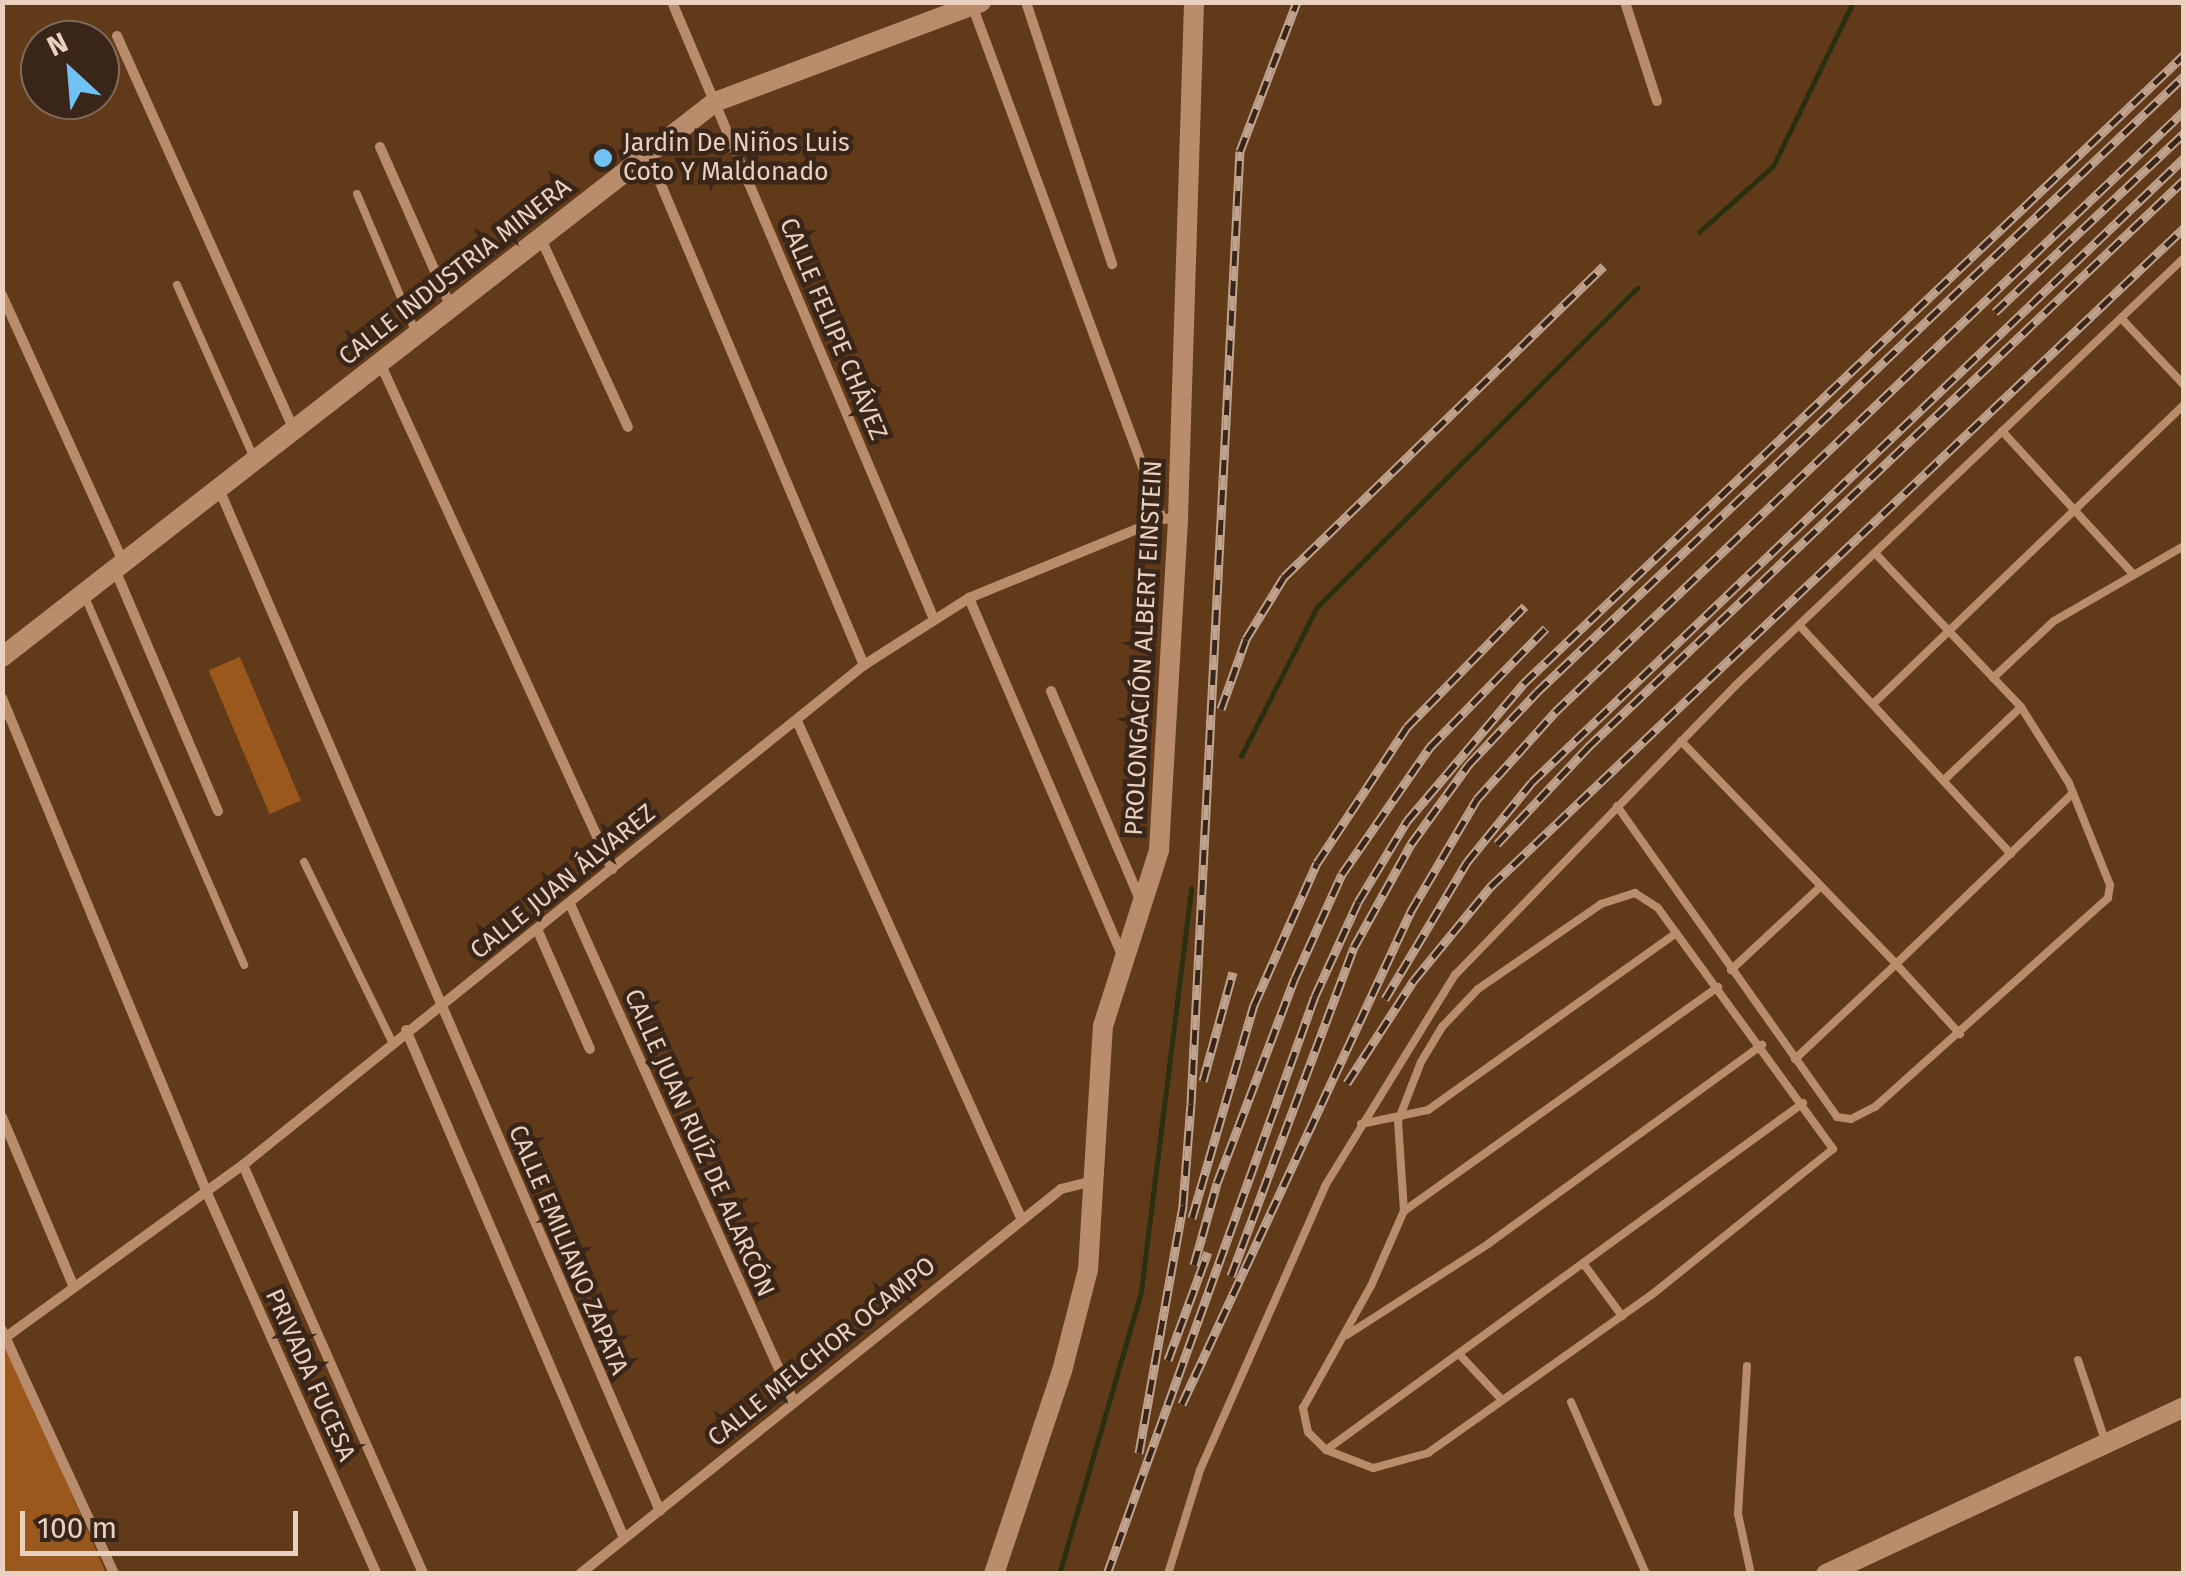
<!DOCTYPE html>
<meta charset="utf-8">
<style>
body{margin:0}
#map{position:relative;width:2186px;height:1576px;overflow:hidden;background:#613a1a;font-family:"Fira Sans",sans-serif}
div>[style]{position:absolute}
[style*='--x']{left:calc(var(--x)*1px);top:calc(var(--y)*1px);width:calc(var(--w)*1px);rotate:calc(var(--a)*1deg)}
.green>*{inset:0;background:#9b581d;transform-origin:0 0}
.stream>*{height:5px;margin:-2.5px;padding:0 2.5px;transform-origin:2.5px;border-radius:2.5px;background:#2a2f10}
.lane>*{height:8px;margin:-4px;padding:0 4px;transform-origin:4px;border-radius:4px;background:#b98c6b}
.street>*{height:10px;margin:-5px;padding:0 5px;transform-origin:5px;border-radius:5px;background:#b98c6b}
.secondary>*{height:20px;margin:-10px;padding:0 10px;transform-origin:10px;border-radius:10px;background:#b98c6b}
.rail>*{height:9px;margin-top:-4.5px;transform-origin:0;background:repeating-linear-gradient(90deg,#392619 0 15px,#c0a38e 0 30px);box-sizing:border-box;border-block:2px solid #c0a38e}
.dots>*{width:28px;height:28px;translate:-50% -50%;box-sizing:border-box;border:5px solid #392619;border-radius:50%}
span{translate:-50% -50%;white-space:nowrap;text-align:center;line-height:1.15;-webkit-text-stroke:9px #392619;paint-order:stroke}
.poi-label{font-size:25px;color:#e9d0bf}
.left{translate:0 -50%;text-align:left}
.street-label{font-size:25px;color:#e9d0bf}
.frame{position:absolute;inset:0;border:5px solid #e9d0bf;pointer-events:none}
.north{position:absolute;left:20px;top:20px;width:100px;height:100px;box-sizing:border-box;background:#392619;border:2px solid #7f6a5b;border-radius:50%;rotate:334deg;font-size:28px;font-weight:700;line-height:40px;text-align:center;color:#e9d0bf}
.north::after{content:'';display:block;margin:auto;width:35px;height:45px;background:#70c2f4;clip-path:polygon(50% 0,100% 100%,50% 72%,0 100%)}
.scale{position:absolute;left:20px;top:1511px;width:278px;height:45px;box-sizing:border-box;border:5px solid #e9d0bf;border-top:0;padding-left:12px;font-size:30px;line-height:35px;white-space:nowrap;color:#e9d0bf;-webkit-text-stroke:8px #392619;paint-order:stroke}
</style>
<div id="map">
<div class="green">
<i style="left:240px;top:657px;width:156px;height:34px;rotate:67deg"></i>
<i style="clip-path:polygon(2px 1334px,42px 1426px,106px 1573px,3px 1573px)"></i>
</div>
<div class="stream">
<i style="--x:1699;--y:232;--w:99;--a:-41.7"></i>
<i style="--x:1773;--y:166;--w:182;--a:-64"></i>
<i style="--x:1241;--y:756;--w:167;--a:-63"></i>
<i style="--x:1317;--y:607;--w:452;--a:-44.9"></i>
<i style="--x:1059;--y:1574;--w:295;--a:-73.8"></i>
<i style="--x:1141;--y:1291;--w:406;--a:-82.9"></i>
</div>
<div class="lane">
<i style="--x:357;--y:194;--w:151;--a:67"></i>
<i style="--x:177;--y:285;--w:192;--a:66"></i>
<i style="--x:2121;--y:318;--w:92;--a:46.8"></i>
<i style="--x:2002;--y:431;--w:195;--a:47.5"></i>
<i style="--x:85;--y:597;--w:401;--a:66.6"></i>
<i style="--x:1799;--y:625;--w:312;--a:47.2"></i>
<i style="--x:1993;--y:678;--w:83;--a:-43.1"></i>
<i style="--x:2054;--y:621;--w:150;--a:-30"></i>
<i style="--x:1873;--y:704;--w:431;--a:-43.9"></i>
<i style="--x:1681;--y:741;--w:310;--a:46"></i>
<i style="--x:1896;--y:964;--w:243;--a:-44"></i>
<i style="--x:1944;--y:780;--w:106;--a:-43.5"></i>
<i style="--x:1617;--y:806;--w:381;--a:54.7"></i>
<i style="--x:1837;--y:1117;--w:14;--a:8"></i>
<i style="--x:1851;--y:1119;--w:27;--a:-27"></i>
<i style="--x:1875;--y:1107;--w:313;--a:-41.9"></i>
<i style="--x:2108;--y:898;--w:13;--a:-81"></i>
<i style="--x:2110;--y:885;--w:110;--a:-111.9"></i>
<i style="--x:2069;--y:783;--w:90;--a:-122.3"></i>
<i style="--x:2021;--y:707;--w:212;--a:-133.5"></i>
<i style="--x:304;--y:862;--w:200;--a:63.9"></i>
<i style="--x:1635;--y:893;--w:27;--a:33"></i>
<i style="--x:1658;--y:908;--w:298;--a:54"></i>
<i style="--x:1833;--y:1149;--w:230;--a:141.2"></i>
<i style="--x:1654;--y:1293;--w:277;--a:144.7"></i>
<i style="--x:1428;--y:1453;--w:57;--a:164.7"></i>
<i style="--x:1373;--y:1468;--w:50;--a:-159"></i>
<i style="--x:1326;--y:1450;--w:25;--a:-135"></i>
<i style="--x:1308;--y:1432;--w:25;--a:-102"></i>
<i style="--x:1303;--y:1408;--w:140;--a:-60.9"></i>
<i style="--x:1371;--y:1286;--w:82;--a:-66.3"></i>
<i style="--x:1404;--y:1211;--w:90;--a:-93.8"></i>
<i style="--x:1398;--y:1121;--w:63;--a:-68.7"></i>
<i style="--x:1421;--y:1062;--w:41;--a:-59"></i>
<i style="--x:1442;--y:1027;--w:52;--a:-46.5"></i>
<i style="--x:1478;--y:989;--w:150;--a:-34.6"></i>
<i style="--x:1601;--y:904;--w:36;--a:-18"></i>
<i style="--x:1731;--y:970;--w:123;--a:-43"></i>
<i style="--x:1795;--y:1059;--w:139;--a:-43.2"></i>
<i style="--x:1896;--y:964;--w:95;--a:47.6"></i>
<i style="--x:1361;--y:1124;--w:68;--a:-11.8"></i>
<i style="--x:1428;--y:1110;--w:305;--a:-35.5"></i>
<i style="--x:1404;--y:1211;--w:386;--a:-35.5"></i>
<i style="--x:1583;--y:1263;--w:66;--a:53.7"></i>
<i style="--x:1347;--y:1335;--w:168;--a:-32.8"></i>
<i style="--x:1488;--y:1244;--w:339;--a:-36"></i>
<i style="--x:1459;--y:1354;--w:63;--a:46.9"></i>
<i style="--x:2078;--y:1360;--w:88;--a:71.4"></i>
<i style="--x:1747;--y:1366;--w:148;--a:93.5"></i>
<i style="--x:1738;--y:1514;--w:61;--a:77.8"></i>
<i style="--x:1571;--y:1402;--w:188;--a:66.4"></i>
<i style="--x:1326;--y:1450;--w:590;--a:-36.03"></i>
<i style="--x:1168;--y:1574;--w:109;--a:-72.9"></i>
<i style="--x:1200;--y:1470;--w:310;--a:-66.2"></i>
<i style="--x:1325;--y:1186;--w:248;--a:-58.4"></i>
<i style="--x:1455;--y:975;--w:404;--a:-45.9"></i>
<i style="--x:1736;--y:685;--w:619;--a:-43.63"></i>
</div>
<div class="street">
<i style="--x:672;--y:2;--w:668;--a:67"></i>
<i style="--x:1026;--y:2;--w:276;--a:71.8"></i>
<i style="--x:1625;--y:2;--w:104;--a:72.1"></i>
<i style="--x:972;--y:5;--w:548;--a:69.71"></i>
<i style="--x:117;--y:36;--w:430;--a:65.8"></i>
<i style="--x:380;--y:147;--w:173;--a:66.1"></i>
<i style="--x:648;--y:154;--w:555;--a:67.09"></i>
<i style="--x:541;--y:239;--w:207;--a:65.2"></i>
<i style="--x:2;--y:295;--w:295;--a:65.6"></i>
<i style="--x:380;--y:363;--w:557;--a:65.37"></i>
<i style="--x:219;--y:489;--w:1113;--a:66.66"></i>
<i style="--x:116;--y:572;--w:260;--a:66.9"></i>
<i style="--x:969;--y:598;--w:388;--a:66.8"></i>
<i style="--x:1051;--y:691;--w:229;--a:66.9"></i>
<i style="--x:2;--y:698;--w:536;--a:67.5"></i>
<i style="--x:207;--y:1193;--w:417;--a:66"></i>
<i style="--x:797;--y:721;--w:547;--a:65.73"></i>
<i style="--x:570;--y:904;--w:542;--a:65.8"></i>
<i style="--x:537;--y:929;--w:131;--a:66.2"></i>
<i style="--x:406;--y:1030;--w:553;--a:66.77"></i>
<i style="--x:2;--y:1117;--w:182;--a:67.1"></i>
<i style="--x:243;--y:1165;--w:447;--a:66.2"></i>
<i style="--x:2;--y:1330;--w:268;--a:65.3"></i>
<i style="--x:6;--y:1337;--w:293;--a:-36"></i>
<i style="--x:243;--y:1165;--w:797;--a:-38.84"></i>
<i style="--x:864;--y:665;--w:125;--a:-32.5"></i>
<i style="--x:969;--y:598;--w:209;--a:-22.3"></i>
<i style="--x:1162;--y:519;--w:16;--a:-4"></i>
<i style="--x:580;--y:1574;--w:616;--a:-38.67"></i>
<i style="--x:1061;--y:1189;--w:37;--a:-14"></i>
</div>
<div class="secondary">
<i style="--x:2;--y:657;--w:904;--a:-37.9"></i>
<i style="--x:715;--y:102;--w:284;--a:-20.6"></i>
<i style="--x:994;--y:1574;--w:214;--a:-71.5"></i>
<i style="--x:1062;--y:1371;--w:104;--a:-75.6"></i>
<i style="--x:1088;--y:1270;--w:244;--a:-86.5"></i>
<i style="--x:1103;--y:1026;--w:185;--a:-72.3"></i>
<i style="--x:1159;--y:850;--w:333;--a:-86.7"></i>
<i style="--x:1178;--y:518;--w:516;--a:-88.22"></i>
<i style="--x:1826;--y:1574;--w:395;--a:-25"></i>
</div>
<div class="rail">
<i style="--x:1995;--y:312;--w:260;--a:-43.4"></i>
<i style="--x:1221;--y:709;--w:74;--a:-70.3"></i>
<i style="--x:1246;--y:639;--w:73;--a:-58.5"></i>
<i style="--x:1284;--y:577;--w:446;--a:-44.2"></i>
<i style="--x:1497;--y:844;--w:133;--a:-46.8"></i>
<i style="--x:1588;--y:747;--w:823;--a:-43.57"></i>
<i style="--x:1385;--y:999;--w:160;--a:-59.1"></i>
<i style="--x:1467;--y:862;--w:103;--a:-50.9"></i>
<i style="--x:1532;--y:782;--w:902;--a:-43.74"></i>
<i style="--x:1203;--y:1081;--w:113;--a:-74.6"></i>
<i style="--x:1347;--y:1083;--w:123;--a:-57"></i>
<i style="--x:1414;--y:980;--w:122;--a:-50.7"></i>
<i style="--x:1491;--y:886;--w:956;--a:-43.52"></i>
<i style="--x:1192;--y:1218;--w:222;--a:-73.8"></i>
<i style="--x:1254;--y:1005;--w:155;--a:-66.1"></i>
<i style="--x:1317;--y:863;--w:163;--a:-56.5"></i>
<i style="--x:1407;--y:727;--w:169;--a:-45.7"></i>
<i style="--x:1194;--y:1265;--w:85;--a:-74.3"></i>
<i style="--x:1217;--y:1183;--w:219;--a:-69.2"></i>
<i style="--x:1295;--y:978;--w:114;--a:-65.7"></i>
<i style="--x:1342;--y:874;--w:155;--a:-55.3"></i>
<i style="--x:1430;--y:747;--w:166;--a:-45.7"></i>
<i style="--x:1231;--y:1276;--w:351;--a:-69.5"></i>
<i style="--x:1354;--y:947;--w:118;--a:-61"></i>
<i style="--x:1411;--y:844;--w:99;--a:-54.1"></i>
<i style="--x:1469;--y:764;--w:99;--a:-46.6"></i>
<i style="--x:1537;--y:692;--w:893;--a:-43.59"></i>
<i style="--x:1168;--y:1360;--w:115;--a:-69.7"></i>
<i style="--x:1182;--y:1404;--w:544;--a:-65.08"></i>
<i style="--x:1411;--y:911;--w:130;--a:-59.5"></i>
<i style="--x:1477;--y:799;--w:117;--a:-48.1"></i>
<i style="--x:1555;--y:712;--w:870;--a:-43.7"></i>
<i style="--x:1139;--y:1453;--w:252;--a:-79.9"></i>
<i style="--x:1183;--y:1205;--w:101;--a:-85.5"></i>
<i style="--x:1191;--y:1104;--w:954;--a:-87.06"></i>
<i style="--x:1240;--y:151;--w:160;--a:-69.1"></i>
<i style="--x:1107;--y:1574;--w:614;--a:-70.21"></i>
<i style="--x:1315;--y:996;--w:103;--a:-65.4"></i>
<i style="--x:1358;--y:902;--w:95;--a:-58.8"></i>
<i style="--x:1407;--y:821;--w:181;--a:-49.7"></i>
<i style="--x:1524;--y:683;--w:911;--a:-43.58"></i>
</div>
<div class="dots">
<i style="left:603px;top:158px;background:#70c2f4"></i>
</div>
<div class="poi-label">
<span class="left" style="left:623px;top:158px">Jardin De Niños Luis<br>Coto Y Maldonado</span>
</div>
<div class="street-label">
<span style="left:455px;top:272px;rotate:-38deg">CALLE INDUSTRIA MINERA</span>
<span style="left:833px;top:329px;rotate:67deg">CALLE FELIPE CHÁVEZ</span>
<span style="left:1144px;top:648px;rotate:-87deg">PROLONGACIÓN ALBERT EINSTEIN</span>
<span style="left:563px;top:882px;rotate:-39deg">CALLE JUAN ÁLVAREZ</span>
<span style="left:699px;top:1143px;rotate:66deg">CALLE JUAN RUÍZ DE ALARCÓN</span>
<span style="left:568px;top:1250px;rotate:67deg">CALLE EMILIANO ZAPATA</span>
<span style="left:822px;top:1352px;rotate:-39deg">CALLE MELCHOR OCAMPO</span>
<span style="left:310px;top:1375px;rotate:66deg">PRIVADA FUCESA</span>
</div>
<div class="frame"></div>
<div class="north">N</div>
<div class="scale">100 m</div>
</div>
